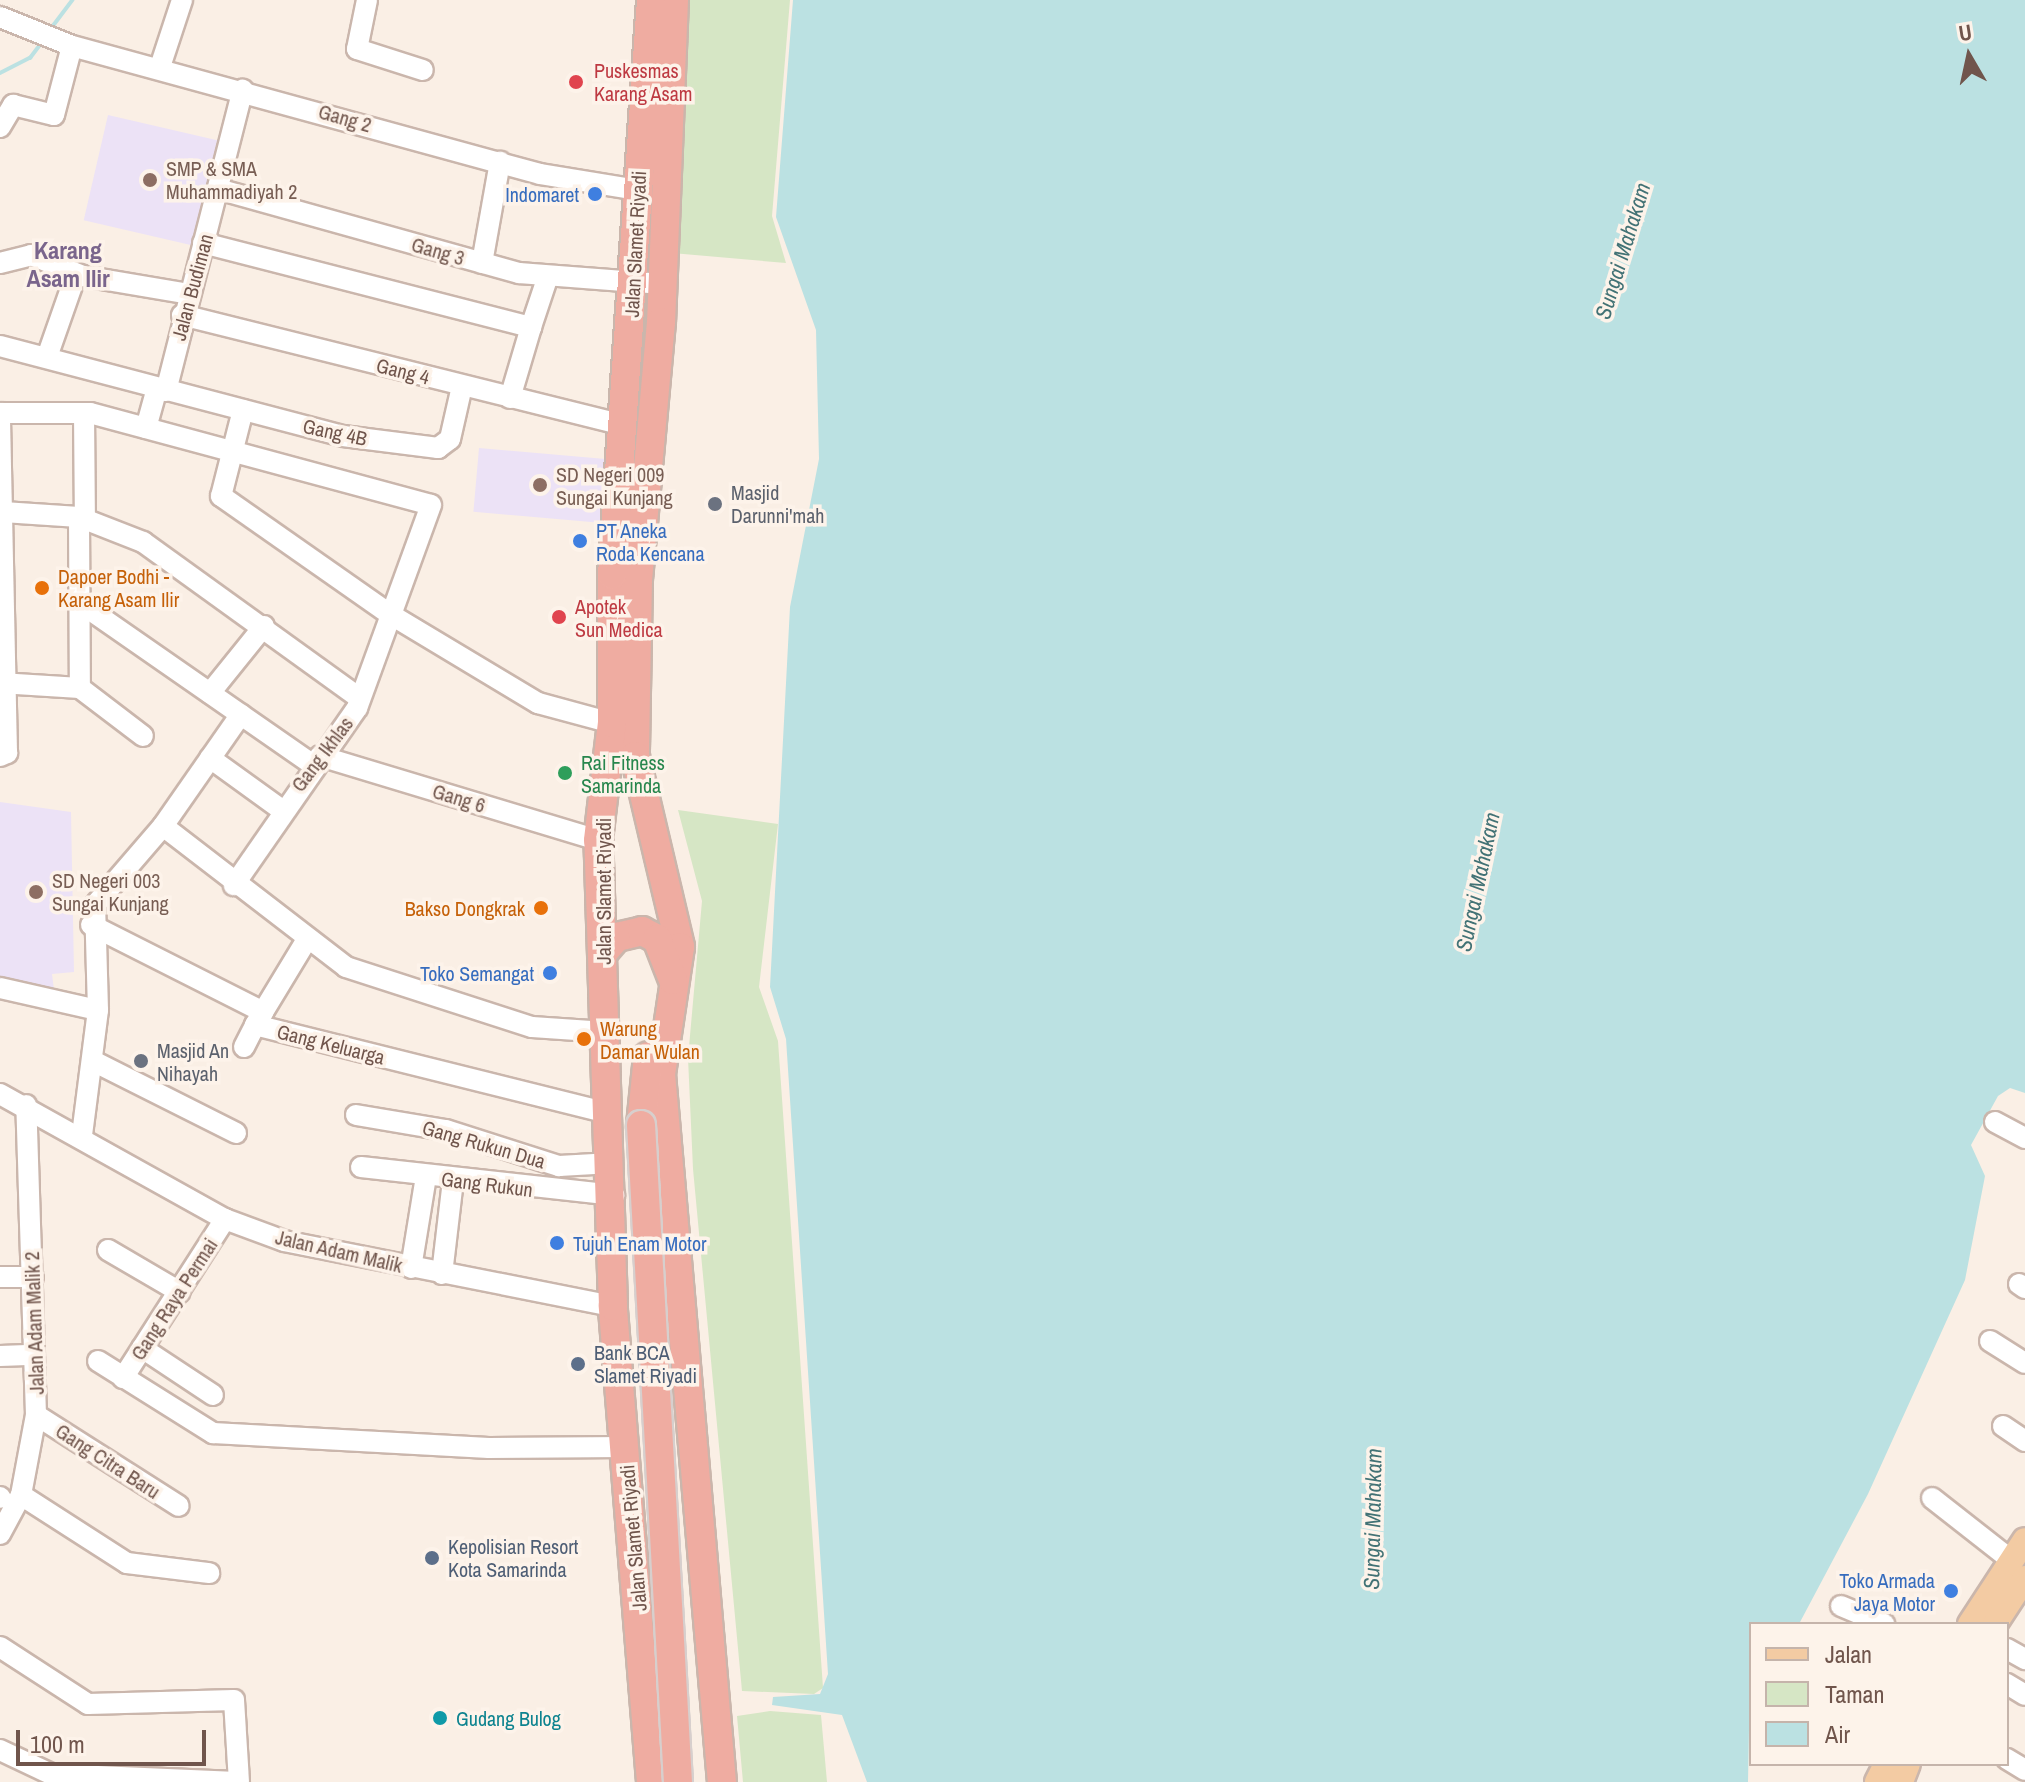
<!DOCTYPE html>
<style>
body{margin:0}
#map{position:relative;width:2025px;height:1782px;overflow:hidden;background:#faefe5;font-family:"Archivo Narrow",sans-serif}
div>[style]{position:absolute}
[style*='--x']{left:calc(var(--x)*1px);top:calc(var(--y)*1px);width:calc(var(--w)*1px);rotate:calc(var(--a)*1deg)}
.education>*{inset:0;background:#ece2f6;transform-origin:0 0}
.green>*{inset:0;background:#d6e6c5}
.water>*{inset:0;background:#bbe1e2}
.stream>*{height:4px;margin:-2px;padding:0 2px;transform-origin:2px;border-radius:2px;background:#bbe1e2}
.roads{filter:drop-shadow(2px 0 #cab6ac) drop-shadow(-2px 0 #cab6ac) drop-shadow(0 2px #cab6ac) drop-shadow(0 -2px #cab6ac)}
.minor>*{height:20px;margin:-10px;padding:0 10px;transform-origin:10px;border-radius:10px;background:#fff}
.major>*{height:24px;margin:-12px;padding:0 12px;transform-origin:12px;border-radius:12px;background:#f3cba3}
.highway>*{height:28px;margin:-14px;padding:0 14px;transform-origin:14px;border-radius:14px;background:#efaca1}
.bridges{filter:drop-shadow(2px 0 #d7cfcd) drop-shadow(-2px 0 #d7cfcd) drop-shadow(0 2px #d7cfcd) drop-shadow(0 -2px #d7cfcd)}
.highway-bridge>*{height:28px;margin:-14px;padding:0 14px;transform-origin:14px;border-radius:14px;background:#efaca1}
.dots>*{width:22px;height:22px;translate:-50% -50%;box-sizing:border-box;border:4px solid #fdf3ea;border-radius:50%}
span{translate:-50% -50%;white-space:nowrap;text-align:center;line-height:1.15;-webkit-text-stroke:7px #fdf3ea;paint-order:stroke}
.health-label{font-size:20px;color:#be3a42}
.left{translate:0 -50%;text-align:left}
.street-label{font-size:20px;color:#70554c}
.education-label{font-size:20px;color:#785e54}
.shop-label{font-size:20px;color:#366cbe}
.right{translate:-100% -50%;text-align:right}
.worship-label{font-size:20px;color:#5b616d}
.food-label{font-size:20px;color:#c56008}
.leisure-label{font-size:20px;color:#27864d}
.service-label{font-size:20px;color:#4e5e75}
.culture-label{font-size:20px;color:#0d838f}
.water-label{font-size:22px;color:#427275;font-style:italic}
.quarter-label{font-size:24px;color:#7a658c;font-weight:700}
.legend{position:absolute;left:1749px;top:1622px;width:260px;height:144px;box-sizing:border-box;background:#fdf3ea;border:2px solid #c5b4ab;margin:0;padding:10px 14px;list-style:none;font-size:24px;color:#70554c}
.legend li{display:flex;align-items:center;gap:16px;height:40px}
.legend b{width:40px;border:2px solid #c5b4ab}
.north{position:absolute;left:1929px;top:16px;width:80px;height:80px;-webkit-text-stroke:6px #fdf3ea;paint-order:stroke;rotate:351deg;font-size:22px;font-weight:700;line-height:32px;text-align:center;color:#70554c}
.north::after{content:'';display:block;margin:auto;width:28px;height:36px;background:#70554c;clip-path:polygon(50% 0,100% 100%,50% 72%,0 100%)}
.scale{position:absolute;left:16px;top:1730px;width:190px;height:36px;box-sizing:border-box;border:4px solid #70554c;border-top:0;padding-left:10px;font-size:24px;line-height:28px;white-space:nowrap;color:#70554c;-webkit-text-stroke:6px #fdf3ea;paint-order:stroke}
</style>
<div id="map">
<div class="education">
<i style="left:108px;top:115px;width:112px;height:108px;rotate:13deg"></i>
<i style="left:479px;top:448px;width:127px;height:64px;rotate:5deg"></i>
<i style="clip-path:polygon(0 802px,71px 812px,74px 972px,52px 974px,54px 990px,0 984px)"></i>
</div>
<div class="green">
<i style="clip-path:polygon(683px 0,790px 0,772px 216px,786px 263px,672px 253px)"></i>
<i style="clip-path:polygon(678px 810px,778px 824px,759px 987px,778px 1041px,823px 1688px,814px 1694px,742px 1691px,693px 1169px,688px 1058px,702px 901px)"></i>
<i style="clip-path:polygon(770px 1711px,821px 1715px,827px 1782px,743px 1782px,737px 1716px)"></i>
</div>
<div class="water">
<i style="clip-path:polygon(793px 0,2025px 0,2025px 1093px,2010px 1088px,1998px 1096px,1971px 1145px,1985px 1176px,1965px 1280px,1868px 1494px,1799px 1624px,1751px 1624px,1748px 1782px,867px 1782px,842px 1715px,772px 1705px,773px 1697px,820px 1694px,828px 1674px,786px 1039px,770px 987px,790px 607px,819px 459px,816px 330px,776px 217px)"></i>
</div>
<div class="stream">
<i style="--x:49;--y:31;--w:39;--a:-53"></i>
<i style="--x:0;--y:73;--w:34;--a:-27"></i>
<i style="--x:30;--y:58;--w:20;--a:-53"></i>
</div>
<div class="roads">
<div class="minor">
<i style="--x:367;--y:0;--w:50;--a:101.5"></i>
<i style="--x:357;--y:49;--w:69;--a:17.7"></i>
<i style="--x:0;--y:17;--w:78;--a:21.9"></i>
<i style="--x:72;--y:46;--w:485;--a:15.3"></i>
<i style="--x:540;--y:174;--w:99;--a:9.3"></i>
<i style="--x:160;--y:67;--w:71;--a:-71.8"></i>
<i style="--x:0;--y:127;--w:26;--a:-59"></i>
<i style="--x:13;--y:105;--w:42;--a:13.7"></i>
<i style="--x:54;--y:115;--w:71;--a:-75.4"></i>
<i style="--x:218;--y:189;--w:313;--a:15.6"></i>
<i style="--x:519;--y:273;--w:144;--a:4.4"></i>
<i style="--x:203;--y:243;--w:339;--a:14.4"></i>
<i style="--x:531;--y:327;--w:51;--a:-71.6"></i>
<i style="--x:0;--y:263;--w:32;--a:-14"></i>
<i style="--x:31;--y:255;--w:56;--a:22"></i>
<i style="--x:83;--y:276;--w:108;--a:9.6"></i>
<i style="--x:482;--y:263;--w:103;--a:-79.9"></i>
<i style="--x:182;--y:315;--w:455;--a:14"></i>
<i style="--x:0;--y:346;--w:355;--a:14.7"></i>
<i style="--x:343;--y:436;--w:96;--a:7.2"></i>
<i style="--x:438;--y:448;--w:15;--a:-37"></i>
<i style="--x:450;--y:439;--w:54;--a:-77.2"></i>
<i style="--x:47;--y:357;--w:88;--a:-70.7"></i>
<i style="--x:166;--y:391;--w:311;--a:-75.7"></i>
<i style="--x:510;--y:398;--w:74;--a:-73.5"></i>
<i style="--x:243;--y:410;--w:89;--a:104.3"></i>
<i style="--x:221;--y:496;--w:204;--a:35"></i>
<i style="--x:388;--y:613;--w:175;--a:31"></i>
<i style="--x:538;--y:703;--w:77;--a:15.1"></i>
<i style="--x:84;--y:413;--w:108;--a:89.5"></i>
<i style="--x:146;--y:428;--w:41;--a:-74.6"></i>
<i style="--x:3;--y:512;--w:76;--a:3.8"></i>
<i style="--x:79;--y:517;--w:69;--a:21.3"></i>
<i style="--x:143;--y:542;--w:266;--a:35.8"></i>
<i style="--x:79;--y:517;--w:171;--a:89.7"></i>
<i style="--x:80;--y:688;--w:79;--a:37.3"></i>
<i style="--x:83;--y:605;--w:280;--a:34.8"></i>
<i style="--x:0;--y:683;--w:80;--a:3.6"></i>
<i style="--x:210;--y:693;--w:86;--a:-51.1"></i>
<i style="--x:0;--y:756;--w:8;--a:-23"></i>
<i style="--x:7;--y:753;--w:340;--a:-91.2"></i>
<i style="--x:0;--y:413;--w:90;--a:0"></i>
<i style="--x:90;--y:413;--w:353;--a:15.1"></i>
<i style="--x:431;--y:505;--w:216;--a:110"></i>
<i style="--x:357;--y:708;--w:216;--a:124.8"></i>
<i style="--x:320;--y:756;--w:290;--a:16.8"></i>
<i style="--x:210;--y:758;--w:89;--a:35.8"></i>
<i style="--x:163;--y:826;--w:231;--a:37.6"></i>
<i style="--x:346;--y:967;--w:195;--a:17.9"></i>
<i style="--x:532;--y:1027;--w:74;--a:3.9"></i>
<i style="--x:91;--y:925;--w:193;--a:26.8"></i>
<i style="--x:263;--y:1012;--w:15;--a:122"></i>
<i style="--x:255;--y:1025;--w:365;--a:14"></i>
<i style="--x:0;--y:988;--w:100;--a:12.7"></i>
<i style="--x:263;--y:1012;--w:83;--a:-58.8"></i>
<i style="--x:244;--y:1047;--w:25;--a:-63"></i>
<i style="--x:93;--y:1061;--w:160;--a:26.7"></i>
<i style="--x:0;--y:1094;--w:257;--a:29.1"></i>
<i style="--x:225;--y:1219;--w:63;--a:20.4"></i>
<i style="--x:284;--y:1241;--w:335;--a:11.2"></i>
<i style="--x:356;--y:1115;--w:91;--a:9.5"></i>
<i style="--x:446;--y:1130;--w:119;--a:17.7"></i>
<i style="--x:559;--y:1166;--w:53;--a:-3.2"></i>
<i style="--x:1995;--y:1122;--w:34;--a:28"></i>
<i style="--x:82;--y:1135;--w:126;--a:-82.7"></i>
<i style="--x:98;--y:1010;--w:105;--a:-91.6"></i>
<i style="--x:95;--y:905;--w:104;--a:-49.3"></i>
<i style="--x:163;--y:826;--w:136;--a:-55.1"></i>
<i style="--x:361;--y:1167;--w:255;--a:6.3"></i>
<i style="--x:108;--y:1250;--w:83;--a:30.3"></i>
<i style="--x:411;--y:1268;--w:93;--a:-80.7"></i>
<i style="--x:442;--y:1274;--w:95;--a:-83.3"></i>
<i style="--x:0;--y:1277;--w:33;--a:0"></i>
<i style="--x:2019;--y:1284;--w:7;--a:34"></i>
<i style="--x:1990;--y:1341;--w:41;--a:32.2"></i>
<i style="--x:142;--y:1348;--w:85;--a:33.5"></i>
<i style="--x:0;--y:1356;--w:34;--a:-2"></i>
<i style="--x:98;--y:1361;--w:136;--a:32.1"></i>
<i style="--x:213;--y:1433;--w:276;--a:3.1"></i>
<i style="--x:489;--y:1448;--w:137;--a:-0.4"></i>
<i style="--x:123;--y:1378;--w:189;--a:-57.3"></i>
<i style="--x:36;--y:1415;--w:169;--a:32.5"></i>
<i style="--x:2003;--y:1426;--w:27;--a:34"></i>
<i style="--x:21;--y:1495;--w:126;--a:32.7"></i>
<i style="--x:127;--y:1563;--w:83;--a:7"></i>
<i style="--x:0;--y:1497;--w:1;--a:45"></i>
<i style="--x:1932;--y:1498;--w:100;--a:38.1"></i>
<i style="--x:0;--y:1534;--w:44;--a:-61.7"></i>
<i style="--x:21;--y:1495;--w:81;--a:-79.4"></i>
<i style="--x:36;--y:1415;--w:310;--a:-91.8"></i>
<i style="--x:1841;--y:1606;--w:47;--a:22.7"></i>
<i style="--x:0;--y:1647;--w:105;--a:32.9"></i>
<i style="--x:88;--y:1704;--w:146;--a:-1.6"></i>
<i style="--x:234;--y:1700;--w:82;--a:86.5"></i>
<i style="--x:2007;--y:1649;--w:21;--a:29"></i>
<i style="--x:2007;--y:1684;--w:21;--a:31"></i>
<i style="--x:0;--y:1750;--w:56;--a:25.2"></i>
<i style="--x:51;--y:1774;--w:186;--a:2.5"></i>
<i style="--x:2007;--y:1759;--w:21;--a:31"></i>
</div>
<div class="major">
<i style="--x:1970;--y:1624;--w:100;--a:-56.8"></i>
<i style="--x:1995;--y:1624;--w:55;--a:-56.9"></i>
<i style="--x:1877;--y:1782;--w:20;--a:-63"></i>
<i style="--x:1901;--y:1782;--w:19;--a:-69"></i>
</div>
<div class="highway">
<i style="--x:674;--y:0;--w:322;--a:92.3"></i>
<i style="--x:661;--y:322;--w:257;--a:95.1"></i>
<i style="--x:638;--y:578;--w:178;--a:91"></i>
<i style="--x:635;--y:756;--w:196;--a:76.7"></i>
<i style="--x:680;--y:947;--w:128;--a:98.5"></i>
<i style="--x:661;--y:1074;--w:711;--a:85.08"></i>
<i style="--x:602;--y:954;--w:23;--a:-49"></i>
<i style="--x:617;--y:937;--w:26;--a:-13"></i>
<i style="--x:642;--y:931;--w:17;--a:28"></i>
<i style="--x:657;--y:939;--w:44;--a:68.7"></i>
<i style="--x:641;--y:1125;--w:69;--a:-84.2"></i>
<i style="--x:651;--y:1782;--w:478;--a:-94.6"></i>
<i style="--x:613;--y:1306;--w:466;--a:-91.8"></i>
<i style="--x:598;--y:840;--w:118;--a:-83.2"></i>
<i style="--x:612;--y:723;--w:148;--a:-90"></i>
<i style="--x:612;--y:575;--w:576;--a:-86.12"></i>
</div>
</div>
<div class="bridges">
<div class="highway-bridge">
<i style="--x:641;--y:1125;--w:658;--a:86.78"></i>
</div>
</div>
<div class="dots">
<i style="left:576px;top:82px;background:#e0444e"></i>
<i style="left:150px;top:180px;background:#8d6e63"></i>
<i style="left:595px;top:194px;background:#3f7fe0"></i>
<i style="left:540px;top:485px;background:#8d6e63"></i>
<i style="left:715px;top:504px;background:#6b7280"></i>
<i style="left:580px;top:541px;background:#3f7fe0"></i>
<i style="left:42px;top:588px;background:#e8710a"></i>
<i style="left:559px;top:617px;background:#e0444e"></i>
<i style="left:565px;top:773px;background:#2e9e5b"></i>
<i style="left:36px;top:892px;background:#8d6e63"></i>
<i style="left:541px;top:908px;background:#e8710a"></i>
<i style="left:550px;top:973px;background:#3f7fe0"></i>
<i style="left:584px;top:1039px;background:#e8710a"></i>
<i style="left:141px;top:1061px;background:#6b7280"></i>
<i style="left:557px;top:1243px;background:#3f7fe0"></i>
<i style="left:578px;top:1364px;background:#5c6f8a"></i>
<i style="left:432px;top:1558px;background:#5c6f8a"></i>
<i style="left:1951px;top:1591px;background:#3f7fe0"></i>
<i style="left:440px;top:1718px;background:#0f9aa8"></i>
</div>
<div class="health-label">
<span class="left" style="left:594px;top:82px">Puskesmas<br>Karang Asam</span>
<span class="left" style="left:575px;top:618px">Apotek<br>Sun Medica</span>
</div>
<div class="street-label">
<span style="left:345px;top:118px;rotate:16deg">Gang 2</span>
<span style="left:635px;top:244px;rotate:-87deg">Jalan Slamet Riyadi</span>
<span style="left:438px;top:251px;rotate:16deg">Gang 3</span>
<span style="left:192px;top:287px;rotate:-75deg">Jalan Budiman</span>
<span style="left:403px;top:371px;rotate:14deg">Gang 4</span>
<span style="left:335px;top:432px;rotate:12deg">Gang 4B</span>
<span style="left:322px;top:754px;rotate:-53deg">Gang Ikhlas</span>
<span style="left:459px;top:798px;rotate:17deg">Gang 6</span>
<span style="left:603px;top:891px;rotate:-90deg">Jalan Slamet Riyadi</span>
<span style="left:331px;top:1044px;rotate:14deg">Gang Keluarga</span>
<span style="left:484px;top:1144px;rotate:16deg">Gang Rukun Dua</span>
<span style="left:487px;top:1184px;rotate:7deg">Gang Rukun</span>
<span style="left:339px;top:1251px;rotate:13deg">Jalan Adam Malik</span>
<span style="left:174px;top:1299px;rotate:-57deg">Gang Raya Permai</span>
<span style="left:34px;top:1323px;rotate:-92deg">Jalan Adam Malik 2</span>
<span style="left:108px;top:1461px;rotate:33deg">Gang Citra Baru</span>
<span style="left:633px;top:1538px;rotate:-95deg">Jalan Slamet Riyadi</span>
</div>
<div class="education-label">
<span class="left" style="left:166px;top:180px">SMP &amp; SMA<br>Muhammadiyah 2</span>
<span class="left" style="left:556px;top:486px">SD Negeri 009<br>Sungai Kunjang</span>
<span class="left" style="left:52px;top:892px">SD Negeri 003<br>Sungai Kunjang</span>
</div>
<div class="shop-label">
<span class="right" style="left:579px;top:194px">Indomaret</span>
<span class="left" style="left:596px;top:542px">PT Aneka<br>Roda Kencana</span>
<span class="right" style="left:534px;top:973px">Toko Semangat</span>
<span class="left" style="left:573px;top:1243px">Tujuh Enam Motor</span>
<span class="right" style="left:1935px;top:1592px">Toko Armada<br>Jaya Motor</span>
</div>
<div class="worship-label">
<span class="left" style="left:731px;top:504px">Masjid<br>Darunni'mah</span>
<span class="left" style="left:157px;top:1062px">Masjid An<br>Nihayah</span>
</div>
<div class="food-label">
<span class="left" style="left:58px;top:588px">Dapoer Bodhi -<br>Karang Asam Ilir</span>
<span class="right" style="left:525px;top:908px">Bakso Dongkrak</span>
<span class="left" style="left:600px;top:1040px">Warung<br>Damar Wulan</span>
</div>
<div class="leisure-label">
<span class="left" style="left:581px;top:774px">Rai Fitness<br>Samarinda</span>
</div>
<div class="service-label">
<span class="left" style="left:594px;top:1364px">Bank BCA<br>Slamet Riyadi</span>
<span class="left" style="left:448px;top:1558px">Kepolisian Resort<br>Kota Samarinda</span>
</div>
<div class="culture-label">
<span class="left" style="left:456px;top:1718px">Gudang Bulog</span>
</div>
<div class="water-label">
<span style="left:1623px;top:251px;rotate:-73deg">Sungai Mahakam</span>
<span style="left:1478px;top:882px;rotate:-78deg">Sungai Mahakam</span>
<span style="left:1373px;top:1519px;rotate:-89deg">Sungai Mahakam</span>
</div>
<div class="quarter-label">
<span style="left:68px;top:265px">Karang<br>Asam Ilir</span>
</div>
<ul class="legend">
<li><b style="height:10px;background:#f3cba3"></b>Jalan</li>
<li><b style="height:22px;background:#d6e6c5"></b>Taman</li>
<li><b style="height:22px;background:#bbe1e2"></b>Air</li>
</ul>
<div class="north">U</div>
<div class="scale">100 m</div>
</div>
